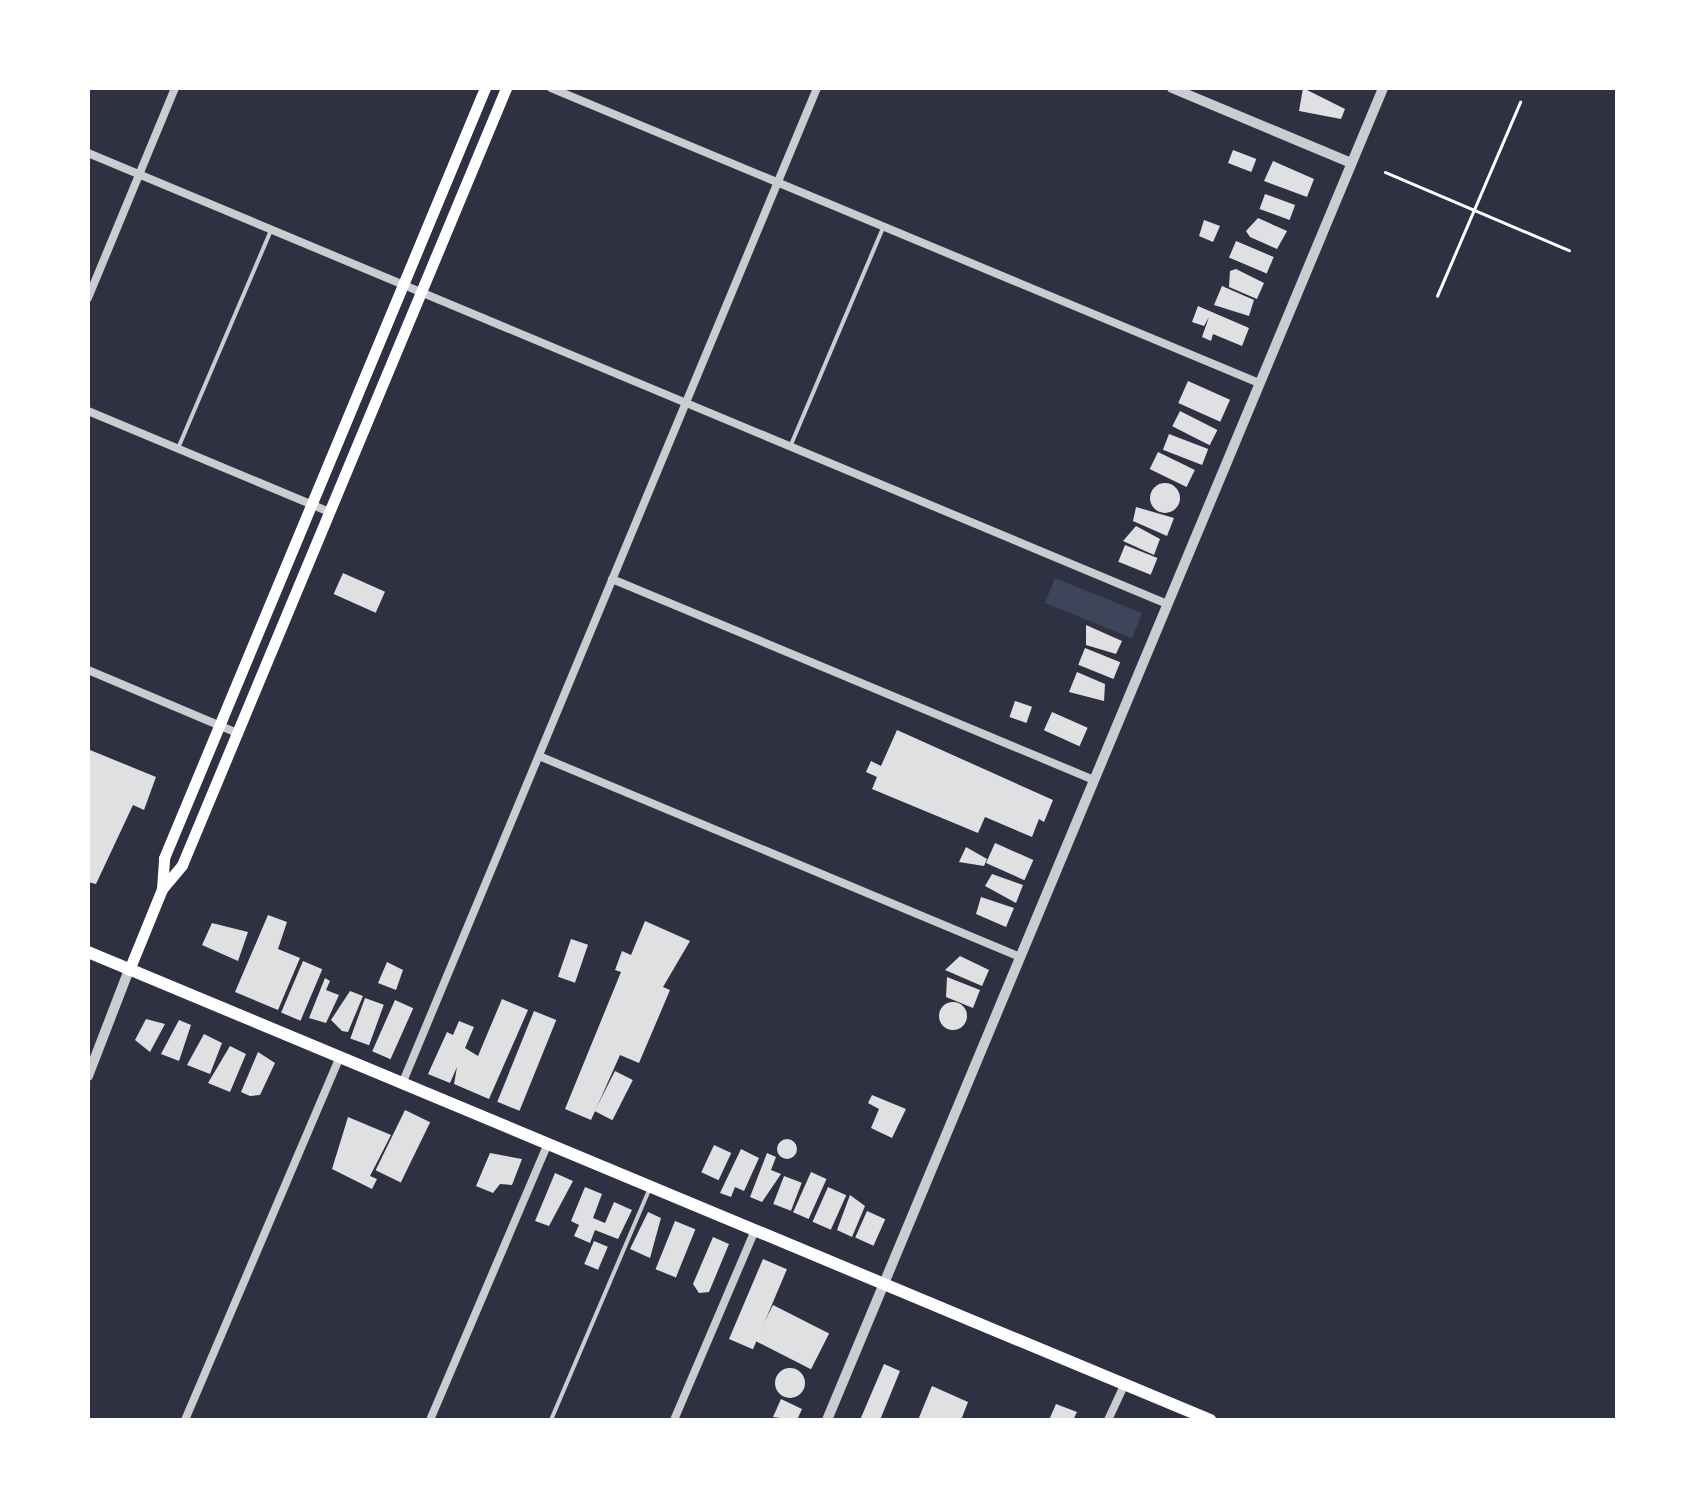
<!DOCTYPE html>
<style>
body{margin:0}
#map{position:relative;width:1705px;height:1508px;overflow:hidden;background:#2d3142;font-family:"Roboto Condensed",sans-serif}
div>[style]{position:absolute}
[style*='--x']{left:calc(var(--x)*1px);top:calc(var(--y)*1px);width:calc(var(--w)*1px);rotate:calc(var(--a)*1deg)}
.green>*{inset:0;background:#3c4559;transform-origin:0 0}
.building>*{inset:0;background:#e0e0e3;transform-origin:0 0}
.round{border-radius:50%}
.path>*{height:2.5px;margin:-1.25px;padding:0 1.25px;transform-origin:1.25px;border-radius:1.25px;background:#fff}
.service>*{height:4px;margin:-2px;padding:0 2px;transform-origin:2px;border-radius:2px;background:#caccd0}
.minor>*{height:8px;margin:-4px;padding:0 4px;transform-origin:4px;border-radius:4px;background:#caccd0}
.tertiary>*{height:10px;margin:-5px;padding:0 5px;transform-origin:5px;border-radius:5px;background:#caccd0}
.secondary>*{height:11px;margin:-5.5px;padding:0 5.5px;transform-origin:5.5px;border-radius:5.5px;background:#fff}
.primary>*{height:12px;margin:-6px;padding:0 6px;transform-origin:6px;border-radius:6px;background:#fff}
span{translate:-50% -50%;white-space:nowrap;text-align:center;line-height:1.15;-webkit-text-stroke:10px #fff;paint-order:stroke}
.frame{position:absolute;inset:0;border:90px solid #fff;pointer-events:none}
</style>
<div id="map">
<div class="green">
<i style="left:1055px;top:578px;width:94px;height:27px;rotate:22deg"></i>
</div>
<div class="building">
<i style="clip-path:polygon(1303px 88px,1345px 109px,1341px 119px,1299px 111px)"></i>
<i style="left:1233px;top:150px;width:25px;height:14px;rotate:21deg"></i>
<i style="clip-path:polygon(1273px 161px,1314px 179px,1307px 197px,1264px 181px)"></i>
<i style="left:1265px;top:194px;width:32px;height:16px;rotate:20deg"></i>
<i style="clip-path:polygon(1258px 218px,1287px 231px,1277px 249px,1250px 237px,1246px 231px)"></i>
<i style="clip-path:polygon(1204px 220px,1220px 226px,1213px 242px,1199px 236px)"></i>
<i style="left:1236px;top:241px;width:41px;height:18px;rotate:23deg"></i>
<i style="clip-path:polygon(1236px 269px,1264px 283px,1257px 299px,1229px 287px,1230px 271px)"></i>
<i style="clip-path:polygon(1222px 286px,1254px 300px,1249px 316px,1214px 305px)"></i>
<i style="clip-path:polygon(1198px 306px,1249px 328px,1242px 346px,1213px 334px,1211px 341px,1202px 337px,1209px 317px,1204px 326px,1192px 322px)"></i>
<i style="left:1188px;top:381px;width:46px;height:24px;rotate:24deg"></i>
<i style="left:1180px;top:411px;width:42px;height:17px;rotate:27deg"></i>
<i style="left:1169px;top:434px;width:42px;height:17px;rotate:21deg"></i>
<i style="left:1158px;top:452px;width:41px;height:19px;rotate:26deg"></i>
<i class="round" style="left:1150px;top:483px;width:30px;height:30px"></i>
<i style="clip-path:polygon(1136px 507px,1174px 518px,1167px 536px,1133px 521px)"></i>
<i style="clip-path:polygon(1136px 526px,1160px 539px,1154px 555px,1123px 541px)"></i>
<i style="left:1125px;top:545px;width:35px;height:18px;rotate:22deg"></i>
<i style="left:343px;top:573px;width:46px;height:23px;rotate:24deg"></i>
<i style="clip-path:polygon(1086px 625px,1122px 641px,1116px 654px,1086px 645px)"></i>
<i style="left:1085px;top:648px;width:38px;height:18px;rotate:22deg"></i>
<i style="clip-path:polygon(1077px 672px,1105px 684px,1104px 701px,1069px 692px)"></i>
<i style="left:1015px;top:701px;width:18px;height:17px;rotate:19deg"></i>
<i style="left:1052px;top:712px;width:39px;height:20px;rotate:24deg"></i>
<i style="clip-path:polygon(897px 730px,1053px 800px,1044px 822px,1039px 819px,1032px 837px,985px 817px,978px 833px,872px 789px,877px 777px,866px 772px,871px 761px,881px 766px)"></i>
<i style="clip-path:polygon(88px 742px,90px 750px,156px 777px,144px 810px,133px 805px,96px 884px,88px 882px)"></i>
<i style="left:995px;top:843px;width:42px;height:22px;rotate:24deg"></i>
<i style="clip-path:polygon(966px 847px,987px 859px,984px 866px,959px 862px)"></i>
<i style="clip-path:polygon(992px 874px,1023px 885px,1016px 903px,985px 886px)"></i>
<i style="clip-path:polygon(981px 897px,1014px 908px,1006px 927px,976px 914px)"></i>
<i style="clip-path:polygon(268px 915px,287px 922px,278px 949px,300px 958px,278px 1010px,235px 992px)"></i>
<i style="clip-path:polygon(645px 921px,690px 941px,663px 987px,670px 990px,639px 1063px,620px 1055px,591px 1120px,565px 1109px,621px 972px,615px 970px,622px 951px,631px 955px)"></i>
<i style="clip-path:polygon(212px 923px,248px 932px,238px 961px,202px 945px)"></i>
<i style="left:571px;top:939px;width:18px;height:40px;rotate:19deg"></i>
<i style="clip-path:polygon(960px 956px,989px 970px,982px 986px,945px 970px)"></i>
<i style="left:303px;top:961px;width:21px;height:56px;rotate:23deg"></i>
<i style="clip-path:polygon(387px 962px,403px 970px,396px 990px,378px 983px)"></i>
<i style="clip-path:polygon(947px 977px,980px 990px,973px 1008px,946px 997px)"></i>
<i style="clip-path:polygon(325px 978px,330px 981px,326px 990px,339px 995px,326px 1023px,309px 1018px)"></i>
<i style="clip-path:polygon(350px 991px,363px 996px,348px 1032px,342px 1031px,331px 1020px)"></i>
<i style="left:365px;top:998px;width:20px;height:43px;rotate:20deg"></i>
<i style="clip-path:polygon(502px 999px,528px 1010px,489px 1099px,454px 1084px,457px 1067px,450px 1083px,428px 1074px,447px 1032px,453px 1035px,459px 1021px,474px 1027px,465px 1048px,478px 1056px)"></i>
<i style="left:395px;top:1000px;width:20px;height:56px;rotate:24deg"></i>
<i class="round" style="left:939px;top:1002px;width:28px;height:28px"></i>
<i style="left:534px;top:1011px;width:24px;height:98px;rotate:22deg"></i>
<i style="clip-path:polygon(146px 1019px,165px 1024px,150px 1052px,135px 1040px)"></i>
<i style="clip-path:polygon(179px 1020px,191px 1025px,179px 1061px,161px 1054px)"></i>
<i style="clip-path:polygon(204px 1034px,222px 1043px,210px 1074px,187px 1065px)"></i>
<i style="clip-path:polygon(230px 1046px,246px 1054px,230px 1092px,208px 1083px)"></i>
<i style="clip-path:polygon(258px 1052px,275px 1063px,260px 1095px,250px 1096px,241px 1092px)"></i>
<i style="left:615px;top:1071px;width:20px;height:45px;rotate:27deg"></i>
<i style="clip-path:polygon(872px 1095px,906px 1109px,892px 1138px,871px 1128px,879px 1109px,868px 1103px)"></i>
<i style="left:405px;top:1110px;width:28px;height:67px;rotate:26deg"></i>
<i style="clip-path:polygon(348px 1117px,391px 1135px,370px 1176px,377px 1179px,372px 1189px,332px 1169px)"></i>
<i class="round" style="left:777px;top:1139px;width:20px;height:20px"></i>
<i style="left:714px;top:1145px;width:19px;height:30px;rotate:25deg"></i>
<i style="clip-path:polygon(741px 1149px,759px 1158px,744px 1191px,735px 1187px,731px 1197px,720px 1193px)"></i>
<i style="clip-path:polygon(490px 1153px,522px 1159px,512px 1185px,500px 1184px,493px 1193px,476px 1186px)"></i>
<i style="clip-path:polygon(767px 1153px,776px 1157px,771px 1170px,781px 1174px,762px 1202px,750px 1197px)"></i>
<i style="left:811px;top:1172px;width:17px;height:44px;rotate:24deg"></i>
<i style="clip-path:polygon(555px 1173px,573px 1181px,549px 1226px,535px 1221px)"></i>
<i style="left:784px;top:1176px;width:19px;height:30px;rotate:21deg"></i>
<i style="clip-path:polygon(585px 1187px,602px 1194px,593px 1218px,605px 1223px,614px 1202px,632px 1210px,618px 1239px,595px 1230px,590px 1243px,574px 1236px,579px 1225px,571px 1221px)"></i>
<i style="left:828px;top:1187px;width:20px;height:38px;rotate:24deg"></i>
<i style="clip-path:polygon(850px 1195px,865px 1206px,852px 1237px,837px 1230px)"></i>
<i style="left:867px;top:1211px;width:20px;height:29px;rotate:24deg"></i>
<i style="clip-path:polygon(648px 1212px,661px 1218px,650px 1258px,630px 1249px)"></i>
<i style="left:675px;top:1221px;width:22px;height:52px;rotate:22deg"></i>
<i style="clip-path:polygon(713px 1237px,729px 1244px,709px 1292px,699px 1293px,693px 1284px)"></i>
<i style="left:594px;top:1241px;width:15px;height:25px;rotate:23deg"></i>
<i style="left:763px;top:1259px;width:26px;height:87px;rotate:23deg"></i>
<i style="left:773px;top:1305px;width:63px;height:40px;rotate:27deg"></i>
<i style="clip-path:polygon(884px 1364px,900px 1371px,880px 1420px,860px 1420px)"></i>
<i class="round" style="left:775px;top:1368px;width:30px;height:30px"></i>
<i style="clip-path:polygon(932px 1386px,968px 1402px,961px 1420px,918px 1420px)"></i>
<i style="clip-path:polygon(781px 1399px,802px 1409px,797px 1420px,773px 1417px)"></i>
<i style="clip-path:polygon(1056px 1404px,1077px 1412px,1073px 1420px,1049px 1420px)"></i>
</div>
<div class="path">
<i style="--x:1385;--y:172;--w:200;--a:23"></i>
<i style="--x:1437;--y:296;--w:211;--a:-66.8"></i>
</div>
<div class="service">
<i style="--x:179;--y:446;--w:235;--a:-66.9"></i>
<i style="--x:790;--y:447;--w:240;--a:-67"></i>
<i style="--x:551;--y:1420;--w:250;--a:-66.9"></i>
</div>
<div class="minor">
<i style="--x:551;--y:88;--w:767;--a:22.62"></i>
<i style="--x:88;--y:153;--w:1169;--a:22.68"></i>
<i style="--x:88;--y:298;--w:227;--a:-67.5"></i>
<i style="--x:88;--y:411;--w:261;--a:22.7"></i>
<i style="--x:612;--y:579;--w:522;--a:22.64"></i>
<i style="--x:88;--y:670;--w:162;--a:22.9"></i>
<i style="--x:539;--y:756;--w:521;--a:22.68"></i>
<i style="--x:402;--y:1084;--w:1079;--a:-67.38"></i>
<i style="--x:185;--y:1420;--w:395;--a:-66.9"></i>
<i style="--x:430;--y:1420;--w:300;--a:-66.9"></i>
<i style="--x:674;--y:1420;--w:207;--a:-66.9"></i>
<i style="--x:1108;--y:1420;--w:38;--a:-65"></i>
</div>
<div class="tertiary">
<i style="--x:1172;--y:88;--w:194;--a:22.7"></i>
<i style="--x:88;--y:1076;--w:114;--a:-68.9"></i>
<i style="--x:827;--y:1420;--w:1443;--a:-67.34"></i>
</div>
<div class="secondary">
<i style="--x:162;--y:889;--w:31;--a:-50"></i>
<i style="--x:182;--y:865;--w:842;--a:-67.36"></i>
<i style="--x:129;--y:970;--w:87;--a:-67.8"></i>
<i style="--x:162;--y:889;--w:31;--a:-86"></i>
<i style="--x:164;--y:858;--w:834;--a:-67.37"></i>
</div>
<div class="primary">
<i style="--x:88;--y:952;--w:1216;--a:22.64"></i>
</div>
<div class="frame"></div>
</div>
